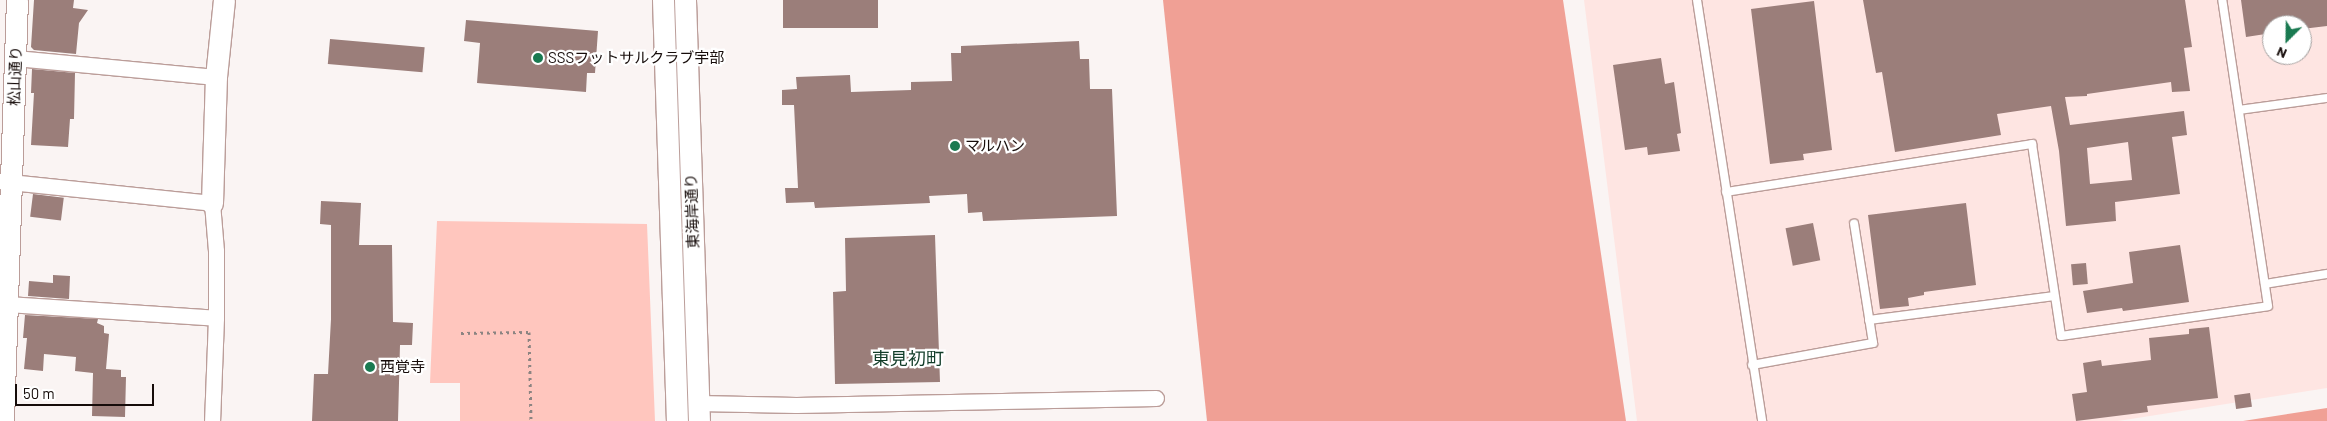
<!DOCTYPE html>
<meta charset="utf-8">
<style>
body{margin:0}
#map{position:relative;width:2327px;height:421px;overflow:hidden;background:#faf4f3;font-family:Barlow,"Noto Sans JP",sans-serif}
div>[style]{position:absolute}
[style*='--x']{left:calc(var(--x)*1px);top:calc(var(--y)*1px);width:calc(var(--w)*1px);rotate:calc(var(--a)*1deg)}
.built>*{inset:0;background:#fee5e2}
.green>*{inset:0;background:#ffc6be}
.water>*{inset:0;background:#f0a095}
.building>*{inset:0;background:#9b7e7a;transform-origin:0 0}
.path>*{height:3px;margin-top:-1.5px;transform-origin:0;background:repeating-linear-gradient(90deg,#8c8482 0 2.5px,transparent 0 6.5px)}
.roads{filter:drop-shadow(1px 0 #bb9d99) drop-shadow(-1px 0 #bb9d99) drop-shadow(0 1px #bb9d99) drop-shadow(0 -1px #bb9d99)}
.lane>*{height:8px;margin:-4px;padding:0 4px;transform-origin:4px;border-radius:4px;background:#fff}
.street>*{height:15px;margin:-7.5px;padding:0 7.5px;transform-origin:7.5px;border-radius:7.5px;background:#fff}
.secondary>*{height:21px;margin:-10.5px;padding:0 10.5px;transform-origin:10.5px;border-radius:10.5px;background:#fff}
.dots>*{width:14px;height:14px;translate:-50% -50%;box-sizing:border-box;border:2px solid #fff;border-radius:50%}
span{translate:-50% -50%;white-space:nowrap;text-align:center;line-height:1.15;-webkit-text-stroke:4.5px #fff;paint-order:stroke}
.poi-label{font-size:15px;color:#160c0a}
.left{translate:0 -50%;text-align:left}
.street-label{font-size:15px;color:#160c0a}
.quarter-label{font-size:18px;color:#123d29}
.north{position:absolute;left:2262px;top:15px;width:50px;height:50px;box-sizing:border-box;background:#fff;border:1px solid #a29e9d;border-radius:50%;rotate:203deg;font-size:14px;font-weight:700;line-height:20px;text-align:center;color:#160c0a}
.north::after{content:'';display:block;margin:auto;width:18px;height:22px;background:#1a7a51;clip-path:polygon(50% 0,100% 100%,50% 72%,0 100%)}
.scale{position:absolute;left:15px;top:384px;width:139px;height:22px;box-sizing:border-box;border:2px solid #160c0a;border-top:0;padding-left:6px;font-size:15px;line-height:18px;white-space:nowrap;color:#160c0a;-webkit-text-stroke:4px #fff;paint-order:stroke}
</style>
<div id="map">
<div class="built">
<i style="clip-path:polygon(evenodd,1584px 0,2327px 0,2327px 388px,2118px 421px,1637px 421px,1584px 0,2272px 25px,2302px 25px,2302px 55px,2272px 55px,2272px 25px)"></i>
</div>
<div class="green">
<i style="clip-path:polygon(437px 221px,647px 224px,655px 421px,460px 421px,460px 383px,430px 383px)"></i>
</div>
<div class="water">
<i style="clip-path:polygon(1163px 0,1563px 0,1626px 421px,1207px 421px)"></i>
<i style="clip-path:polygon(2327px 408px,2327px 421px,2243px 421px)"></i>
</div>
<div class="building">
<i style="clip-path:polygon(34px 0,74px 0,73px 8px,88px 10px,79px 23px,76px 54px,34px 50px,31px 47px)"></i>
<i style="left:783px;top:0;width:95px;height:28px"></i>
<i style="clip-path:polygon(evenodd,1863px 0,2185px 0,2192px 47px,2184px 48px,2190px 91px,2172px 92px,2171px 82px,2087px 94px,2087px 96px,2065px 97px,2070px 125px,2184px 111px,2187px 135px,2172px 137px,2180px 194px,2115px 202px,2116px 221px,2066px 226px,2059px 151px,2051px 106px,1997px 114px,2001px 135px,1895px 152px,1882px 72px,1876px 73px,1863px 0,2128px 142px,2132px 180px,2090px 184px,2087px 148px,2128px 142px)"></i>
<i style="clip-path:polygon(2241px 0,2327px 0,2327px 26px,2302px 29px,2302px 25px,2272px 25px,2272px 33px,2246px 37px)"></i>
<i style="clip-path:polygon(1814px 1px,1832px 150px,1803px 154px,1804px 160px,1770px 164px,1751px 9px)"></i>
<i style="clip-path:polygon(466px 20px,598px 31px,595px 73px,587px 73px,586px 92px,477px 83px,480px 43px,464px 41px)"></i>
<i style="left:330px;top:39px;width:95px;height:25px;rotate:5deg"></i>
<i style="clip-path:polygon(1079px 41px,1080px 59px,1089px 59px,1090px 89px,1112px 89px,1117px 216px,983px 221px,982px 212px,968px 213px,967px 194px,929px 196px,930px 203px,815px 208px,814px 202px,786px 203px,785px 188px,798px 188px,794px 105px,782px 105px,782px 90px,797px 89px,796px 77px,850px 75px,851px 92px,911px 90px,911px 82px,952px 81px,951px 53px,961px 53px,961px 46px)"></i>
<i style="clip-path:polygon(1661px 58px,1665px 84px,1674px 82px,1681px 133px,1677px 134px,1680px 151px,1648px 155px,1647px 147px,1625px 150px,1613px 65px)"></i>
<i style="clip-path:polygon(32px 69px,75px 73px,74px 119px,70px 119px,68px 147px,31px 145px,34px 93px,31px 93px)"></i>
<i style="left:33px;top:194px;width:31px;height:23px;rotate:7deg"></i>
<i style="clip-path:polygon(321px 201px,361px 203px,359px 245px,392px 245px,393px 322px,413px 323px,412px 345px,400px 345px,398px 421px,312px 421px,314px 374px,328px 374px,331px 319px,331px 225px,320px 224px)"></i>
<i style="clip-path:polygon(1966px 203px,1976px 285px,1924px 292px,1924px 295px,1908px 298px,1909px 306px,1880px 309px,1868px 215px)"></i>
<i style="left:1813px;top:223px;width:38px;height:28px;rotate:79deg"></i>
<i style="clip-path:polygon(935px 235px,940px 382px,835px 384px,833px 292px,846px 291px,845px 238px)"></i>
<i style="clip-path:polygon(2180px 245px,2189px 302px,2123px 311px,2122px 308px,2087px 313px,2083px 291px,2133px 283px,2129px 252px)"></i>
<i style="left:2086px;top:263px;width:21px;height:15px;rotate:85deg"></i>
<i style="clip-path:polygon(53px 275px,70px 276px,69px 299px,28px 296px,29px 281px,53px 283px)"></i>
<i style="clip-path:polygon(25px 315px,98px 319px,97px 323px,104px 326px,104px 333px,109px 334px,106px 369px,121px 370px,121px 377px,126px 377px,125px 417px,92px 416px,93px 373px,75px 371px,76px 357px,44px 354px,43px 371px,24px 369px,27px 338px,23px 338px)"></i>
<i style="clip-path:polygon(2209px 327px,2218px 398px,2147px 406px,2148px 412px,2076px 421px,2072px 394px,2087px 392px,2083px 363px,2101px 360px,2102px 366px,2151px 360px,2149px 338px,2189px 334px,2189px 329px)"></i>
<i style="left:2250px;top:393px;width:14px;height:16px;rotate:82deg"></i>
</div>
<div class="path">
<i style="--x:461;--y:333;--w:68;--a:-0.8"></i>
<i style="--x:529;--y:332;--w:89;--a:88.7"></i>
</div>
<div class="roads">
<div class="lane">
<i style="--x:1697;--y:0;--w:426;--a:81.2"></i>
<i style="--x:2239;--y:110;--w:89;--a:-7.8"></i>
<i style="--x:1726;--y:192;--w:310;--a:-8.9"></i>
<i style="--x:2032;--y:144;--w:194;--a:81.4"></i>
<i style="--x:2061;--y:336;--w:209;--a:-8.2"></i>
<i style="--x:2268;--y:306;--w:309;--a:-98.5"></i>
<i style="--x:2265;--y:284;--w:63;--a:-9.2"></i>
<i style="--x:1869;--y:320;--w:187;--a:-7.4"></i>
<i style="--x:1752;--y:365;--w:123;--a:-10.3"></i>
<i style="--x:1873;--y:343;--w:121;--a:-99"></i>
</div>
<div class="street">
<i style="--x:15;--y:58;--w:202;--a:5.4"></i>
<i style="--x:0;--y:181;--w:213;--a:5.9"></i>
<i style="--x:212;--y:203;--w:48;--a:85.2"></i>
<i style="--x:216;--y:251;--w:67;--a:90"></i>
<i style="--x:216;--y:318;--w:103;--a:92.2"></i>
<i style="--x:7;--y:304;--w:209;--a:3.8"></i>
<i style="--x:698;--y:403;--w:98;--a:1.2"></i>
<i style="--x:796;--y:405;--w:360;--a:-1.1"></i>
</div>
<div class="secondary">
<i style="--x:663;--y:0;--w:421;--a:88.1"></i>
<i style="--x:685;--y:0;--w:421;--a:88.1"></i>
<i style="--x:212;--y:203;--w:126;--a:-88.2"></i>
<i style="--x:216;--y:77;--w:77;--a:-84.1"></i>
<i style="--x:3;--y:421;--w:421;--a:-88.1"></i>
</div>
</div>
<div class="dots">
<i style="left:538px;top:58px;background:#1a7a51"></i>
<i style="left:955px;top:146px;background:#1a7a51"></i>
<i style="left:370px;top:367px;background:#1a7a51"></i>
</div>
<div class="poi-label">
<span class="left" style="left:548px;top:58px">SSSフットサルクラブ宇部</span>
<span class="left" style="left:965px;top:146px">マルハン</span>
<span class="left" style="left:380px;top:367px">西覚寺</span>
</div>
<div class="street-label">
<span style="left:15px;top:76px;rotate:-88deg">松山通り</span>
<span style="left:692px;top:211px;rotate:-92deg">東海岸通り</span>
</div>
<div class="quarter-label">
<span style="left:908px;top:358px">東見初町</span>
</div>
<div class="north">N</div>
<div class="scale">50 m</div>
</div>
